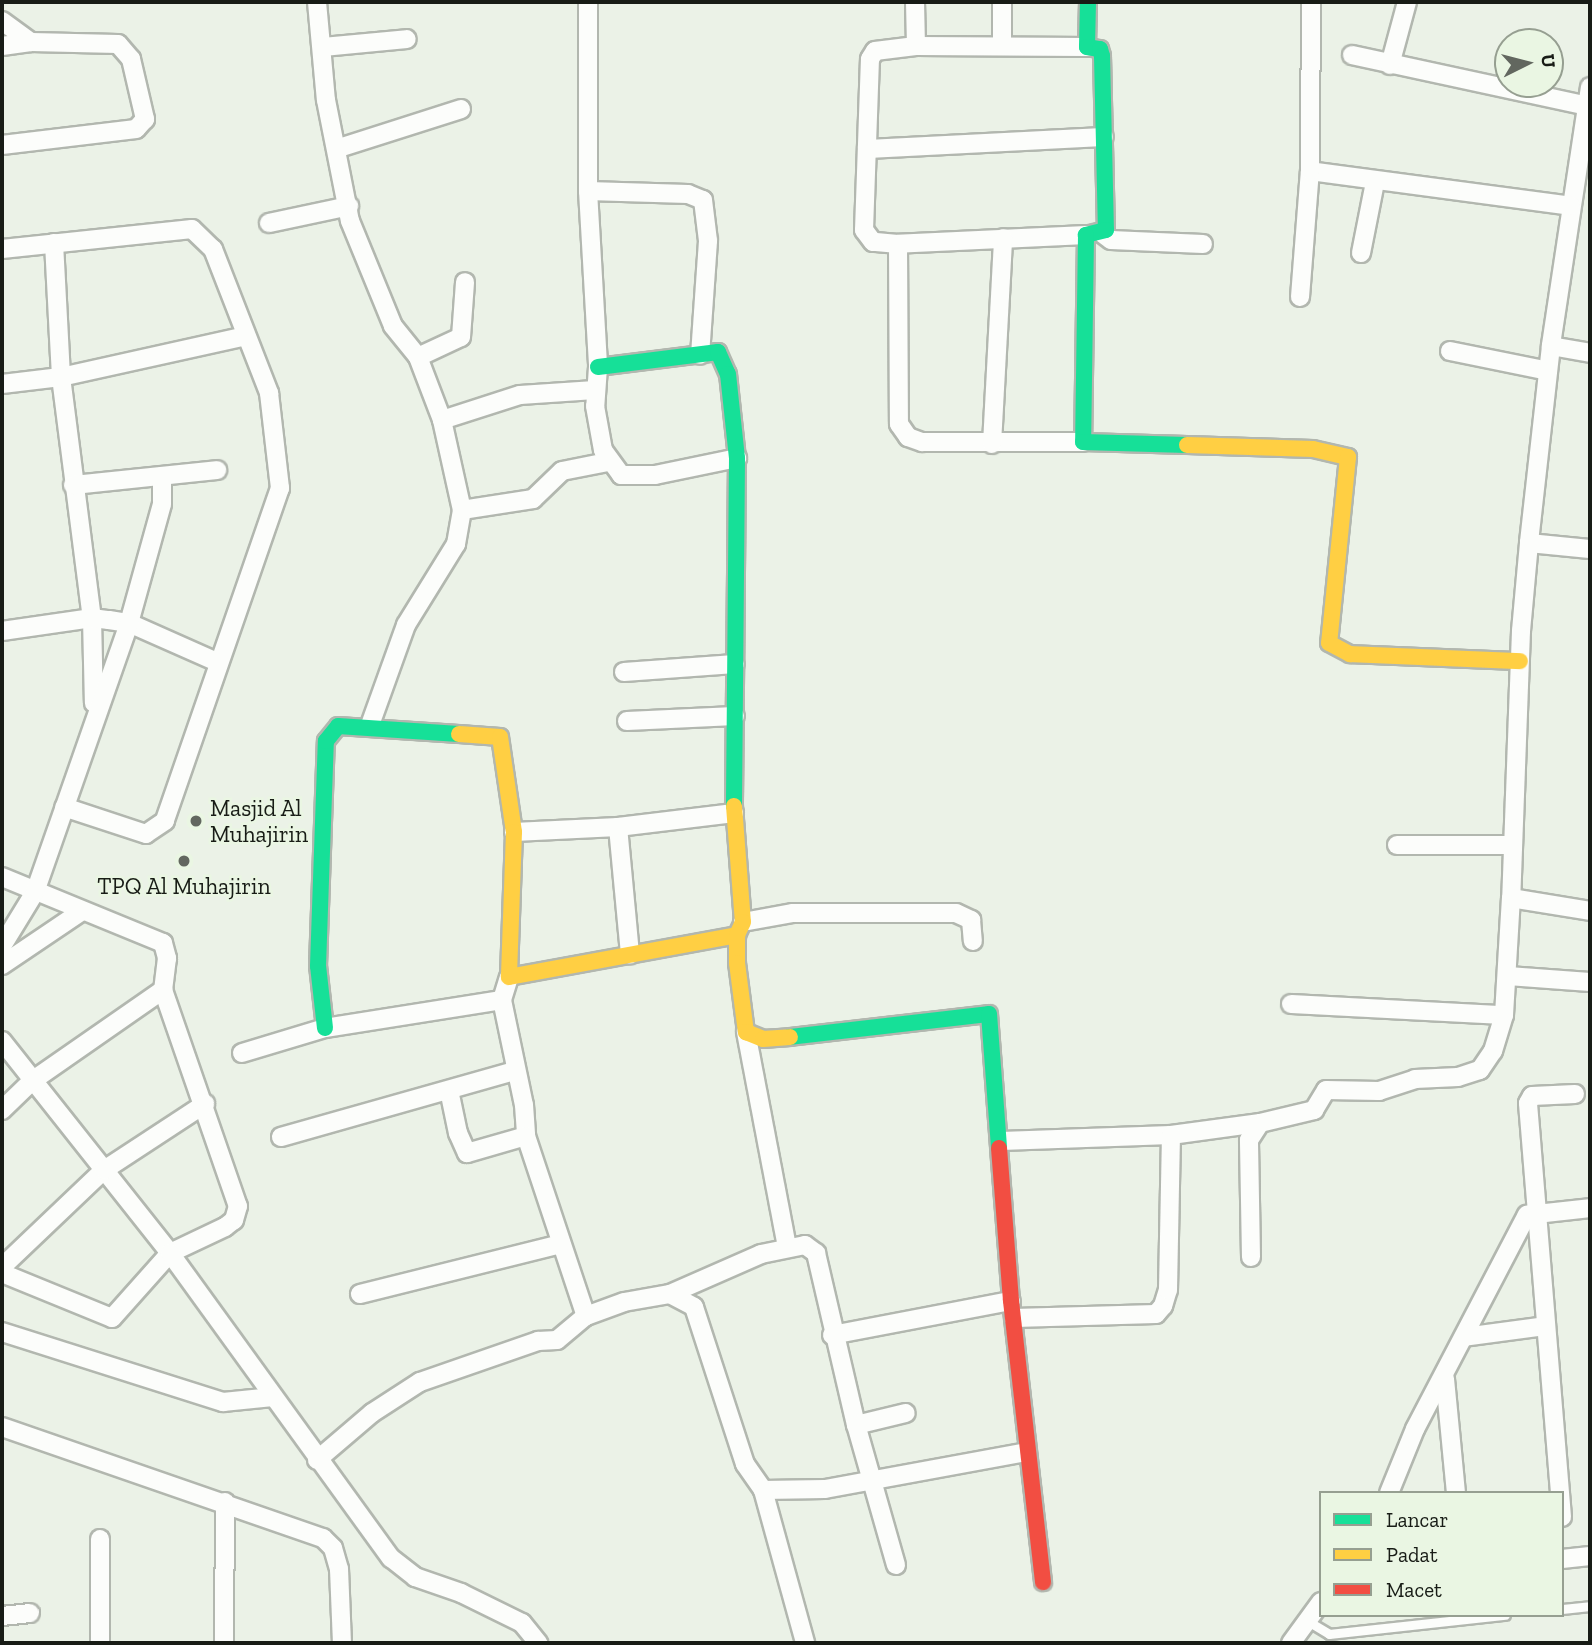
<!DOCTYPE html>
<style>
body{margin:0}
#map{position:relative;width:1592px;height:1645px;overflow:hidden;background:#ebf2e7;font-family:"Zilla Slab",serif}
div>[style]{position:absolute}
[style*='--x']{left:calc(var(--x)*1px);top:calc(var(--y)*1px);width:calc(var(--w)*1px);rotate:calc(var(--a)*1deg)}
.roads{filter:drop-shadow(2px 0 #b2b7af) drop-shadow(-2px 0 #b2b7af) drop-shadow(0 2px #b2b7af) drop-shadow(0 -2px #b2b7af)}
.lane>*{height:9px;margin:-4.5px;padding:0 4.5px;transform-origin:4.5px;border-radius:4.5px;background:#fcfdfb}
.street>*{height:18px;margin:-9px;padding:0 9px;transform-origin:9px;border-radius:9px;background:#fcfdfb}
.fast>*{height:16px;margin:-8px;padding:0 8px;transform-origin:8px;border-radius:8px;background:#16e098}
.slow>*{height:16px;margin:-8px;padding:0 8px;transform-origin:8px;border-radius:8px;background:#ffcf43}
.jam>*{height:16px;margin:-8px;padding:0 8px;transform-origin:8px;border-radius:8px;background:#f24e42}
.dots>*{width:19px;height:19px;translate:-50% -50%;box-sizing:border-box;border:4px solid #eaf6e3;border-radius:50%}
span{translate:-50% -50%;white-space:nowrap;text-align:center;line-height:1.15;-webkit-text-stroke:5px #eaf6e3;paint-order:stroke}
.poi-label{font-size:23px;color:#181c16}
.left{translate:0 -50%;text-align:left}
.frame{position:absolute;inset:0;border:4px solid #181c16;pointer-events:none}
.legend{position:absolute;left:1319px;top:1491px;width:245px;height:126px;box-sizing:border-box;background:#eaf6e3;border:2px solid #969f91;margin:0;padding:9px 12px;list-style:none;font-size:21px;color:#181c16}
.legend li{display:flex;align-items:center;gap:14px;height:35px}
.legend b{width:35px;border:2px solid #969f91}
.north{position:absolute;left:1494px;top:28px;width:70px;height:70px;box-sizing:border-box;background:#eaf6e3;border:2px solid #969f91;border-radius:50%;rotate:84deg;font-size:19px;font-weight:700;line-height:28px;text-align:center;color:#181c16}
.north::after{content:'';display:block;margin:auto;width:24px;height:32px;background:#62675f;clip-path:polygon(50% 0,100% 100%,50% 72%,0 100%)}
</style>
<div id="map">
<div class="roads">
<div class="lane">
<i style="--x:1562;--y:1609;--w:28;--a:-6"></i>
<i style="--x:1306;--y:1620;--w:27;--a:31"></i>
<i style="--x:1329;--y:1634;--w:177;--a:-6.2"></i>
</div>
<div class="street">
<i style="--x:317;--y:2;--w:98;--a:84.8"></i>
<i style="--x:326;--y:100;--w:123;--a:78.8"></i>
<i style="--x:350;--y:221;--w:113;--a:67.7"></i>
<i style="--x:393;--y:326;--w:40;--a:51"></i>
<i style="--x:418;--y:357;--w:67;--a:69.1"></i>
<i style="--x:442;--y:420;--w:92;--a:77.5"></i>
<i style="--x:462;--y:510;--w:35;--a:100"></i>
<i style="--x:456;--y:544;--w:95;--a:121.7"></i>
<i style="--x:406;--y:625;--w:106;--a:109.8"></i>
<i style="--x:588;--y:2;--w:189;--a:90"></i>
<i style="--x:588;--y:191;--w:176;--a:86.7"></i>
<i style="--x:598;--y:367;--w:39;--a:94"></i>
<i style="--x:595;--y:406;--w:45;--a:79.7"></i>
<i style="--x:603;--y:450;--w:31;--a:54"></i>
<i style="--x:621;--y:475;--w:34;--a:0"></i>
<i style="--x:655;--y:475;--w:84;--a:-11.7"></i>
<i style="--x:915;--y:2;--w:44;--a:88.7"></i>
<i style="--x:1002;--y:2;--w:44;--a:90"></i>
<i style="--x:2;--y:21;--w:36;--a:36"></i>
<i style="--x:2;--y:46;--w:29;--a:-8"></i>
<i style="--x:31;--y:42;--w:87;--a:1.3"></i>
<i style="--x:118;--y:44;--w:20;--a:49"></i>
<i style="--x:131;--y:59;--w:62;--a:76.9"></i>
<i style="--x:145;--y:119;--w:13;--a:132"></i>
<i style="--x:136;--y:129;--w:135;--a:173.2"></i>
<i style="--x:323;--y:47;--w:84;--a:-5.4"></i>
<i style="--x:1352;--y:55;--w:240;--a:12.2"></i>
<i style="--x:1390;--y:65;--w:65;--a:-74.9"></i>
<i style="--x:1590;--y:87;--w:262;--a:98.6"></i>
<i style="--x:1551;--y:346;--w:198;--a:96.4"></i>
<i style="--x:1529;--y:543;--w:88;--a:95.2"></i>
<i style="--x:1521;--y:631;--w:267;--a:92.1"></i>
<i style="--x:1511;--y:898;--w:80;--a:9.3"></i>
<i style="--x:339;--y:148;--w:128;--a:-17.7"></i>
<i style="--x:867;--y:149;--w:237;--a:-2.9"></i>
<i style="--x:1310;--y:171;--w:263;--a:7.6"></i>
<i style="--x:588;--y:191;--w:100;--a:1.7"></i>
<i style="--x:688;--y:194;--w:16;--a:22"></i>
<i style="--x:703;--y:200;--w:41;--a:83"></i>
<i style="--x:708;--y:241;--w:114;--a:94"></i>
<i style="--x:269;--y:223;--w:82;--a:-12"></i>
<i style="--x:1103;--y:234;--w:10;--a:37"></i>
<i style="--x:1111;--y:240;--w:92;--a:2.5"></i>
<i style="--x:1086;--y:235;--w:188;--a:177.3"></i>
<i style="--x:898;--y:244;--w:25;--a:-175"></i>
<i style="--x:873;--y:242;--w:15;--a:-127"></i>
<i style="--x:864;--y:230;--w:171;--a:-88"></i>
<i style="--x:870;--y:59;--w:9;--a:-58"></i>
<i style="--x:875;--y:51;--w:41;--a:-7"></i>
<i style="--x:916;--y:46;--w:171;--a:0.3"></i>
<i style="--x:54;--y:243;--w:134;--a:87"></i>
<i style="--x:61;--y:377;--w:243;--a:82.7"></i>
<i style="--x:92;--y:618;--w:85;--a:88.7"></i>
<i style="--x:898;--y:244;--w:180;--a:89.7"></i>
<i style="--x:899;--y:424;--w:16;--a:55"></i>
<i style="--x:908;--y:437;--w:15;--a:20"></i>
<i style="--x:922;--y:442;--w:161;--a:0"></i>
<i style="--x:2;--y:249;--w:191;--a:-6"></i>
<i style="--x:192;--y:229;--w:29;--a:44"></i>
<i style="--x:213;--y:249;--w:155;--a:68.7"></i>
<i style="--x:269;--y:393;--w:96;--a:83.4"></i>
<i style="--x:280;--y:488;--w:352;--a:109.1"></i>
<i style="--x:165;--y:821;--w:23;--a:146"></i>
<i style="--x:146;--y:834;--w:86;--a:-161.8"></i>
<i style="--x:1361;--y:253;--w:72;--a:-78.8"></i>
<i style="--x:1300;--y:297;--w:126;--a:-85.5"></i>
<i style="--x:1310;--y:171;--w:169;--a:-89.7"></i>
<i style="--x:1551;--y:346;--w:40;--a:10"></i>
<i style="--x:1450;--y:351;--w:100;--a:11.5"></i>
<i style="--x:418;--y:357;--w:47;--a:-24.9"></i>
<i style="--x:461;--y:337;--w:55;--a:-85.8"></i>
<i style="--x:2;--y:384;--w:59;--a:-6.8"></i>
<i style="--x:61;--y:377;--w:189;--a:-12.5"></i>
<i style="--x:442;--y:420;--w:82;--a:-17.8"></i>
<i style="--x:520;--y:395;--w:75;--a:-3.8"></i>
<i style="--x:992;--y:444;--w:206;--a:-86.9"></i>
<i style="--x:73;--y:485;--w:145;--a:-5.9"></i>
<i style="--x:462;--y:510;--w:72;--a:-8.8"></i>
<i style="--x:533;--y:499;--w:40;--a:-44"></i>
<i style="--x:562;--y:471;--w:47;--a:-11.1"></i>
<i style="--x:1529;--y:543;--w:61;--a:5.6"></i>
<i style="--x:2;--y:631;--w:91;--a:-8.2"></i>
<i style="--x:92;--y:618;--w:17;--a:7"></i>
<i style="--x:109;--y:620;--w:20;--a:9"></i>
<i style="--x:129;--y:623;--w:96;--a:23.9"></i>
<i style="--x:624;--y:672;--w:111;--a:-4.1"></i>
<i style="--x:627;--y:721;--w:108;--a:-2.7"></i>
<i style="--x:618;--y:827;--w:128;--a:84.6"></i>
<i style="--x:514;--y:832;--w:104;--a:-2.8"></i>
<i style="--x:618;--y:827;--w:117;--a:-6.9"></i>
<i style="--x:1397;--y:845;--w:116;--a:0"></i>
<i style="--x:2;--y:877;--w:174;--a:22.3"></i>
<i style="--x:163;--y:943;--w:16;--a:75"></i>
<i style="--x:167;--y:958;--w:32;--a:97"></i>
<i style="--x:163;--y:990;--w:229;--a:70.9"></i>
<i style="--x:238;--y:1206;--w:15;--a:106"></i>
<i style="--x:234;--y:1220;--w:11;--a:142"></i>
<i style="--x:225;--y:1227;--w:61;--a:154.7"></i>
<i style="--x:170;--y:1253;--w:87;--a:131.7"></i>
<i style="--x:112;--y:1318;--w:119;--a:-157.8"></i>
<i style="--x:743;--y:922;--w:51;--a:-10.2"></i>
<i style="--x:793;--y:913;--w:163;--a:0"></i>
<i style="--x:956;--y:913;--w:17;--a:25"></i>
<i style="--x:971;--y:920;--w:21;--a:85"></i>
<i style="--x:2;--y:946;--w:63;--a:-58.6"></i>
<i style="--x:35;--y:892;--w:285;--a:-70.7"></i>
<i style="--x:129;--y:623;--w:123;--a:-74.5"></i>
<i style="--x:162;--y:504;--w:28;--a:-90"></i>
<i style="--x:2;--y:965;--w:97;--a:-34"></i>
<i style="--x:1508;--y:976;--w:82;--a:4.2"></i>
<i style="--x:509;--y:977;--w:24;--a:107"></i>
<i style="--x:502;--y:1000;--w:107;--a:78.2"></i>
<i style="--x:524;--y:1105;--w:31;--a:86"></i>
<i style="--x:526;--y:1136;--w:190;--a:71.6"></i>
<i style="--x:1291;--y:1004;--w:213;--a:3"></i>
<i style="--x:746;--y:1032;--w:218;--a:79.2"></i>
<i style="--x:2;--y:1041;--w:270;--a:51.6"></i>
<i style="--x:170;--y:1253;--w:377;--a:54.1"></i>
<i style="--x:391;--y:1558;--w:31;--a:38"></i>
<i style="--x:415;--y:1577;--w:49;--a:19.2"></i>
<i style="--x:461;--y:1593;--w:68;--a:26.2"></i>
<i style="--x:522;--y:1623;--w:26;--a:51"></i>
<i style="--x:242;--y:1053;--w:87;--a:-16.8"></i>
<i style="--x:325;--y:1028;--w:179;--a:-9"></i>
<i style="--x:449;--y:1090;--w:44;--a:78.2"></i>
<i style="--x:458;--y:1133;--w:22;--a:66"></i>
<i style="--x:467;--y:1153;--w:61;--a:-16.1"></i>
<i style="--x:2;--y:1110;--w:42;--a:-44"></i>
<i style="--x:32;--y:1081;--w:160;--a:-34.8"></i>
<i style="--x:281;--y:1137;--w:242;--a:-15.8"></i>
<i style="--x:1001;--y:1141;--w:170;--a:-2"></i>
<i style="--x:1171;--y:1135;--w:90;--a:-7.7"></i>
<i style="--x:1251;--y:1257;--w:117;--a:-91"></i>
<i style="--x:1249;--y:1140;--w:20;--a:-57"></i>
<i style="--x:1260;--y:1123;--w:56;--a:-13.5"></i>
<i style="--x:1314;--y:1110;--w:23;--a:-59"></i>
<i style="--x:1326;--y:1090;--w:53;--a:1.1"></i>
<i style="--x:1379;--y:1091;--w:38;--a:-18"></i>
<i style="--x:1415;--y:1079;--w:43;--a:-2.7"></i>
<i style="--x:1458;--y:1077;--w:23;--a:-18"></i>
<i style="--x:1480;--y:1070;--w:23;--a:-56"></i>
<i style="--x:1493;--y:1051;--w:38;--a:-73"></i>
<i style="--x:1504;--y:1015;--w:117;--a:-86.6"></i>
<i style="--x:2;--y:1267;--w:141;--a:-43.6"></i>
<i style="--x:104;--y:1170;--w:121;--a:-33.2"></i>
<i style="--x:360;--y:1294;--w:207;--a:-14"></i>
<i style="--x:670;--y:1294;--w:99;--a:-23.7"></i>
<i style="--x:761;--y:1254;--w:45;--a:-11.6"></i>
<i style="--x:805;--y:1245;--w:14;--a:36"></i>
<i style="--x:816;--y:1253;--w:177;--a:76.9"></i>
<i style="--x:1014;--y:1318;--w:142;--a:-1.6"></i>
<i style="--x:1156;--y:1314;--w:11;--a:-49"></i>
<i style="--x:1163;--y:1306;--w:17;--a:-73"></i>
<i style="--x:1168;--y:1290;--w:155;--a:-88.9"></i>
<i style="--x:2;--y:1332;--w:232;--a:17.6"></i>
<i style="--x:223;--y:1402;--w:50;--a:-5.7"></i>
<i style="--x:832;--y:1335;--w:182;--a:-10.8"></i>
<i style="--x:1464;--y:1337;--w:82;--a:-7.7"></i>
<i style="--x:1445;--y:1379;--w:115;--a:84.5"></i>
<i style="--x:2;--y:1427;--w:340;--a:19.1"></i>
<i style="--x:323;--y:1538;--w:14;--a:45"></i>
<i style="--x:333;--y:1548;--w:22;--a:74"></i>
<i style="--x:339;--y:1569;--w:74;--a:87.7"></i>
<i style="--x:317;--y:1460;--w:72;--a:-40.5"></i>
<i style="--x:372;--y:1413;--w:57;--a:-32.9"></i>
<i style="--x:420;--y:1382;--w:125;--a:-19.2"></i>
<i style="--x:538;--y:1341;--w:19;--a:-3"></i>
<i style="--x:557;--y:1340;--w:38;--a:-40"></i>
<i style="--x:586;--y:1316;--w:40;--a:-20.2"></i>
<i style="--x:624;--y:1302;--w:47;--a:-9.9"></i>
<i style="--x:670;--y:1294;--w:27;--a:28"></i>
<i style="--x:694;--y:1307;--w:165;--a:72"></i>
<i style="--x:745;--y:1464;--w:32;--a:55"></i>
<i style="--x:763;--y:1490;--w:62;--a:-0.9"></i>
<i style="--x:825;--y:1489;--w:205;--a:-10.4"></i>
<i style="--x:763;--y:1490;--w:159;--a:74.6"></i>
<i style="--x:1389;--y:1493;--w:69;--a:-67.9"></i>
<i style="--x:1415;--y:1429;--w:242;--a:-62.4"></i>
<i style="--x:1527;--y:1215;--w:63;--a:-6.3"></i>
<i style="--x:1562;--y:1517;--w:415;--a:-94.7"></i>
<i style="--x:1528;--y:1103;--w:8;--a:-60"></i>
<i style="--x:1532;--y:1096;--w:43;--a:-2.7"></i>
<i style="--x:1562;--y:1559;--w:28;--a:-6"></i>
<i style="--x:896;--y:1565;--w:146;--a:-105.9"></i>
<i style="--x:856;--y:1425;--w:51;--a:-13.5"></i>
<i style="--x:2;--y:1616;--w:28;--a:-6"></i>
<i style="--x:100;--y:1643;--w:104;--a:-90"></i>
<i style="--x:224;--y:1643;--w:141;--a:-89.6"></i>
<i style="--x:1291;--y:1643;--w:51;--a:-53.8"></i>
</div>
<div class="fast">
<i style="--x:1088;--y:2;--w:45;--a:91.3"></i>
<i style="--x:1087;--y:47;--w:13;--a:9"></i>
<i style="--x:1100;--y:49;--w:7;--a:74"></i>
<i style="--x:1102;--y:56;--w:174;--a:88.7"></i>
<i style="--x:1106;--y:230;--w:21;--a:166"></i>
<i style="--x:1086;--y:235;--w:207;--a:90.8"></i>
<i style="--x:1083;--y:442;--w:104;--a:1.7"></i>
<i style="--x:598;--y:367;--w:121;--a:-7.1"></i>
<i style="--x:718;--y:352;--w:24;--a:66"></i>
<i style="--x:728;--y:374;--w:84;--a:83.9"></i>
<i style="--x:737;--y:458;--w:348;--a:90.5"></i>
<i style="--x:325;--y:1028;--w:62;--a:-96.4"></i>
<i style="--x:318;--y:966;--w:225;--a:-88"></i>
<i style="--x:326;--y:741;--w:19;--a:-51"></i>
<i style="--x:338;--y:726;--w:121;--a:3.8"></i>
<i style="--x:790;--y:1037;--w:200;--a:-6.6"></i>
<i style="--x:989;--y:1014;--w:134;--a:85.7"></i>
</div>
<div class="slow">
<i style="--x:1187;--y:445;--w:126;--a:1.8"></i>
<i style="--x:1313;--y:449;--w:36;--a:13"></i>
<i style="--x:1348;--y:457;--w:187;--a:95.8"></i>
<i style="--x:1329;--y:643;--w:24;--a:28"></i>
<i style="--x:1350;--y:654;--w:170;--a:2.4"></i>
<i style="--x:459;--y:734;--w:41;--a:4.2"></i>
<i style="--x:500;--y:737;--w:96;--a:81.6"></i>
<i style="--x:514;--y:832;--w:145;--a:92"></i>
<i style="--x:509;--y:977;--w:232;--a:-10.4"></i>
<i style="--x:734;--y:806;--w:116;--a:85.6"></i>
<i style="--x:743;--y:922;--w:14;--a:115"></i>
<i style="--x:737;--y:935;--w:28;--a:90"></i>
<i style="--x:737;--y:963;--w:70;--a:82.6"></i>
<i style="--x:746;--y:1032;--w:18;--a:22"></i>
<i style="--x:763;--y:1039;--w:27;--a:-4"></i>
</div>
<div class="jam">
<i style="--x:999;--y:1148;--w:153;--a:85.5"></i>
<i style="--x:1011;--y:1301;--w:283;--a:83.5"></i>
</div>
</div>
<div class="dots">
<i style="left:196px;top:821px;background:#62675f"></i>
<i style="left:184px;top:861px;background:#62675f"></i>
</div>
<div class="poi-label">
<span class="left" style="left:210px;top:821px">Masjid Al<br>Muhajirin</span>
<span style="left:184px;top:886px">TPQ Al Muhajirin</span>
</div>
<div class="frame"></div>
<ul class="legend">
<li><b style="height:9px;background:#16e098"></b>Lancar</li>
<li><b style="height:9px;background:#ffcf43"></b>Padat</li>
<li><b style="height:9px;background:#f24e42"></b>Macet</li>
</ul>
<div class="north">U</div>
</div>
